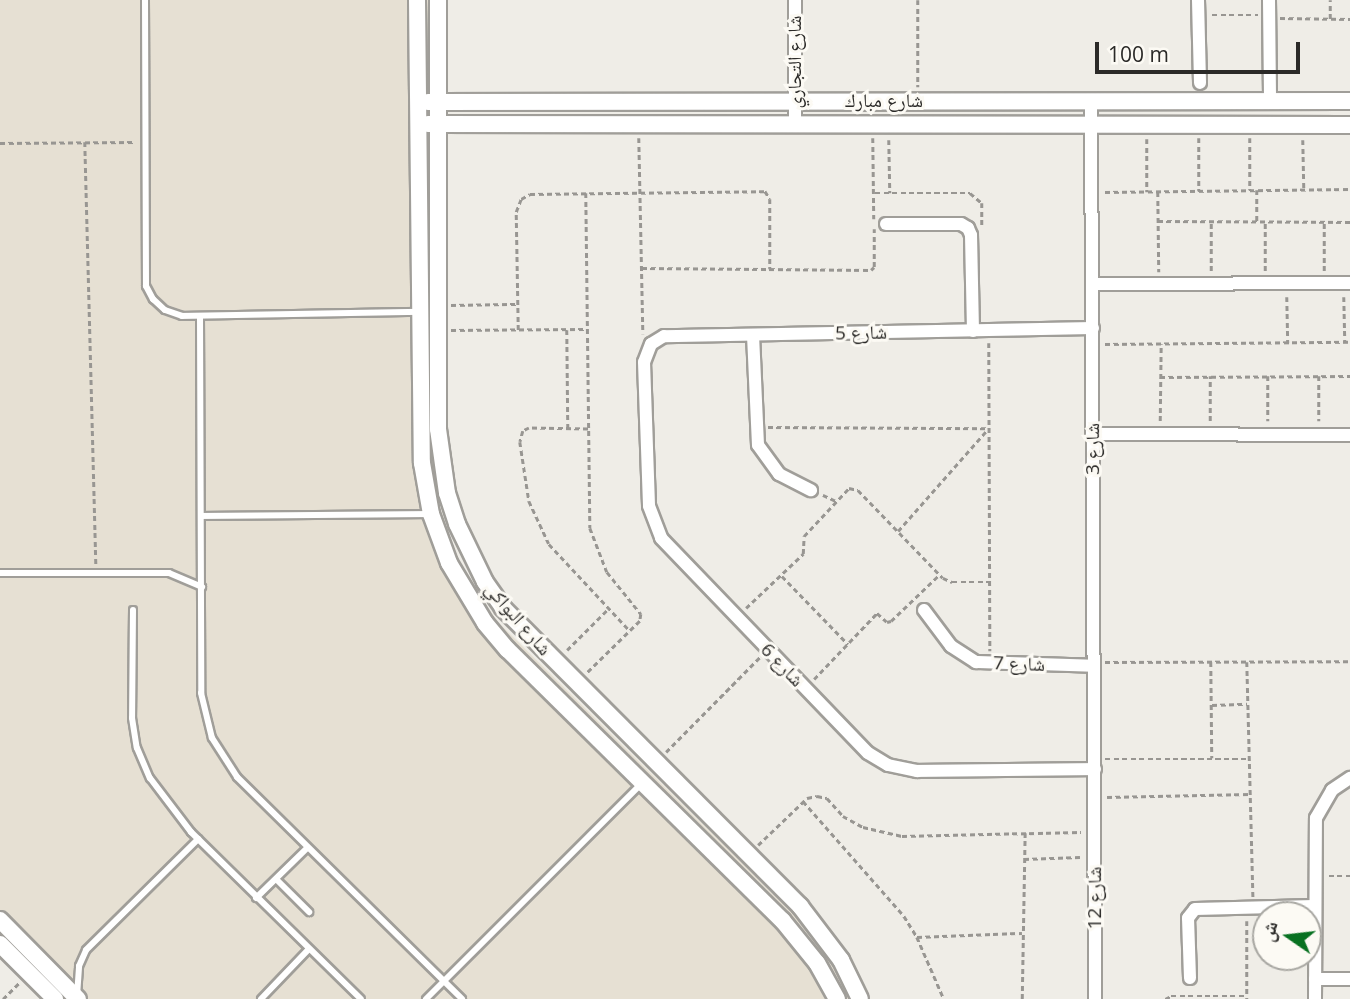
<!DOCTYPE html>
<meta charset="utf-8">
<style>
body{margin:0}
#map{position:relative;width:1350px;height:999px;overflow:hidden;background:#efede7;font-family:"Open Sans","Noto Naskh Arabic",sans-serif}
div>[style]{position:absolute}
[style*='--x']{left:calc(var(--x)*1px);top:calc(var(--y)*1px);width:calc(var(--w)*1px);rotate:calc(var(--a)*1deg)}
.built>*{inset:0;background:#e6e0d3}
.path>*{height:2.5px;margin-top:-1.25px;transform-origin:0;background:repeating-linear-gradient(90deg,#989692 0 5px,transparent 0 8.5px)}
.roads{filter:drop-shadow(2px 0 #a09e99) drop-shadow(-2px 0 #a09e99) drop-shadow(0 2px #a09e99) drop-shadow(0 -2px #a09e99)}
.service>*{height:6px;margin:-3px;padding:0 3px;transform-origin:3px;border-radius:3px;background:#fff}
.minor>*{height:12px;margin:-6px;padding:0 6px;transform-origin:6px;border-radius:6px;background:#fff}
.tertiary>*{height:16px;margin:-8px;padding:0 8px;transform-origin:8px;border-radius:8px;background:#fff}
span{translate:-50% -50%;white-space:nowrap;text-align:center;line-height:1.15;-webkit-text-stroke:6px #fcfaf4;paint-order:stroke}
.street-label{font-size:19px;color:#2b2a28}
.north{position:absolute;left:1252px;top:901px;width:70px;height:70px;box-sizing:border-box;background:#fcfaf4;border:2px solid #a8a7a2;border-radius:50%;rotate:284deg;font-size:19px;font-weight:700;line-height:28px;text-align:center;color:#2b2a28}
.north::after{content:'';display:block;margin:auto;width:24px;height:32px;background:#087121;clip-path:polygon(50% 0,100% 100%,50% 72%,0 100%)}
.scale{position:absolute;left:1095px;top:42px;width:205px;height:32px;box-sizing:border-box;border:4px solid #2b2a28;border-top:0;padding-left:9px;font-size:21px;line-height:24px;white-space:nowrap;color:#2b2a28;-webkit-text-stroke:5px #fcfaf4;paint-order:stroke}
</style>
<div id="map">
<div class="built">
<i style="clip-path:polygon(0 0,428px 0,433px 437px,439px 506px,457px 558px,476px 591px,498px 622px,800px 921px,833px 966px,849px 999px,68px 999px,0 930px)"></i>
</div>
<div class="path">
<i style="--x:918;--y:0;--w:87;--a:90"></i>
<i style="--x:1212;--y:15;--w:46;--a:0"></i>
<i style="--x:1280;--y:18;--w:70;--a:0.8"></i>
<i style="--x:1330;--y:19;--w:19;--a:-90"></i>
<i style="--x:639;--y:138;--w:196;--a:88.8"></i>
<i style="--x:873;--y:138;--w:81;--a:89.3"></i>
<i style="--x:1199;--y:138;--w:53;--a:90"></i>
<i style="--x:1250;--y:138;--w:52;--a:90"></i>
<i style="--x:1147;--y:139;--w:53;--a:90"></i>
<i style="--x:889;--y:140;--w:53;--a:88.9"></i>
<i style="--x:1303;--y:140;--w:49;--a:88.8"></i>
<i style="--x:85;--y:142;--w:423;--a:88.5"></i>
<i style="--x:0;--y:143;--w:136;--a:-0.4"></i>
<i style="--x:1257;--y:190;--w:32;--a:90"></i>
<i style="--x:1105;--y:192;--w:245;--a:-0.7"></i>
<i style="--x:1158;--y:192;--w:80;--a:89.3"></i>
<i style="--x:586;--y:193;--w:335;--a:89.3"></i>
<i style="--x:590;--y:528;--w:47;--a:68.9"></i>
<i style="--x:607;--y:572;--w:54;--a:51"></i>
<i style="--x:641;--y:614;--w:7;--a:98"></i>
<i style="--x:640;--y:621;--w:74;--a:135.5"></i>
<i style="--x:875;--y:193;--w:95;--a:0"></i>
<i style="--x:970;--y:193;--w:16;--a:40"></i>
<i style="--x:982;--y:203;--w:23;--a:90"></i>
<i style="--x:1158;--y:221;--w:192;--a:0.3"></i>
<i style="--x:642;--y:268;--w:229;--a:0.5"></i>
<i style="--x:871;--y:270;--w:4;--a:-45"></i>
<i style="--x:874;--y:267;--w:38;--a:-90"></i>
<i style="--x:1211;--y:271;--w:50;--a:-90"></i>
<i style="--x:1265;--y:271;--w:49;--a:-90"></i>
<i style="--x:1324;--y:271;--w:49;--a:-90"></i>
<i style="--x:1287;--y:297;--w:46;--a:88.8"></i>
<i style="--x:1344;--y:297;--w:45;--a:88.7"></i>
<i style="--x:451;--y:305;--w:66;--a:-0.9"></i>
<i style="--x:451;--y:330;--w:136;--a:-0.4"></i>
<i style="--x:518;--y:330;--w:118;--a:-91"></i>
<i style="--x:516;--y:212;--w:14;--a:-69"></i>
<i style="--x:521;--y:199;--w:10;--a:-29"></i>
<i style="--x:530;--y:194;--w:235;--a:-0.7"></i>
<i style="--x:765;--y:191;--w:9;--a:58"></i>
<i style="--x:770;--y:199;--w:70;--a:90"></i>
<i style="--x:567;--y:330;--w:98;--a:89.4"></i>
<i style="--x:989;--y:343;--w:308;--a:89.8"></i>
<i style="--x:1105;--y:344;--w:245;--a:-0.5"></i>
<i style="--x:1268;--y:376;--w:45;--a:90"></i>
<i style="--x:1319;--y:376;--w:45;--a:90"></i>
<i style="--x:1160;--y:377;--w:190;--a:-0.3"></i>
<i style="--x:1160;--y:421;--w:77;--a:-89.3"></i>
<i style="--x:1210;--y:421;--w:45;--a:-90"></i>
<i style="--x:768;--y:427;--w:221;--a:0.3"></i>
<i style="--x:588;--y:429;--w:59;--a:-179"></i>
<i style="--x:529;--y:428;--w:7;--a:153"></i>
<i style="--x:523;--y:431;--w:11;--a:105"></i>
<i style="--x:520;--y:442;--w:60;--a:81.3"></i>
<i style="--x:529;--y:501;--w:47;--a:65.1"></i>
<i style="--x:549;--y:544;--w:119;--a:47"></i>
<i style="--x:823;--y:495;--w:14;--a:25"></i>
<i style="--x:898;--y:531;--w:136;--a:-48.6"></i>
<i style="--x:782;--y:576;--w:95;--a:45.9"></i>
<i style="--x:746;--y:608;--w:79;--a:-43.5"></i>
<i style="--x:803;--y:554;--w:18;--a:-87"></i>
<i style="--x:804;--y:536;--w:66;--a:-46.8"></i>
<i style="--x:849;--y:488;--w:9;--a:13"></i>
<i style="--x:858;--y:490;--w:122;--a:46"></i>
<i style="--x:943;--y:578;--w:10;--a:24"></i>
<i style="--x:952;--y:582;--w:37;--a:0"></i>
<i style="--x:567;--y:650;--w:59;--a:-45"></i>
<i style="--x:1105;--y:662;--w:245;--a:-0.2"></i>
<i style="--x:1211;--y:662;--w:96;--a:89.4"></i>
<i style="--x:1247;--y:662;--w:235;--a:88.5"></i>
<i style="--x:814;--y:679;--w:91;--a:-46.3"></i>
<i style="--x:877;--y:613;--w:13;--a:42"></i>
<i style="--x:887;--y:622;--w:4;--a:-14"></i>
<i style="--x:891;--y:621;--w:66;--a:-43.8"></i>
<i style="--x:1212;--y:705;--w:35;--a:-2"></i>
<i style="--x:666;--y:752;--w:134;--a:-45.3"></i>
<i style="--x:1105;--y:759;--w:144;--a:0"></i>
<i style="--x:1107;--y:797;--w:143;--a:-1.2"></i>
<i style="--x:803;--y:801;--w:153;--a:48.7"></i>
<i style="--x:904;--y:916;--w:25;--a:58"></i>
<i style="--x:917;--y:937;--w:68;--a:66.5"></i>
<i style="--x:758;--y:845;--w:68;--a:-43.8"></i>
<i style="--x:807;--y:798;--w:10;--a:-11"></i>
<i style="--x:817;--y:796;--w:10;--a:11"></i>
<i style="--x:827;--y:798;--w:24;--a:48"></i>
<i style="--x:843;--y:816;--w:23;--a:29"></i>
<i style="--x:863;--y:827;--w:40;--a:13"></i>
<i style="--x:902;--y:836;--w:179;--a:-1.3"></i>
<i style="--x:1024;--y:859;--w:56;--a:-2"></i>
<i style="--x:1329;--y:876;--w:21;--a:0"></i>
<i style="--x:1247;--y:921;--w:78;--a:90"></i>
<i style="--x:917;--y:937;--w:105;--a:-2.2"></i>
<i style="--x:3;--y:999;--w:23;--a:-45"></i>
<i style="--x:1022;--y:999;--w:166;--a:-89"></i>
<i style="--x:1165;--y:999;--w:7;--a:-27"></i>
<i style="--x:1171;--y:996;--w:76;--a:0"></i>
</div>
<div class="roads">
<div class="service">
<i style="--x:145;--y:0;--w:286;--a:89.8"></i>
<i style="--x:146;--y:286;--w:15;--a:62"></i>
<i style="--x:153;--y:299;--w:16;--a:43"></i>
<i style="--x:165;--y:310;--w:18;--a:19"></i>
<i style="--x:182;--y:316;--w:237;--a:-1"></i>
<i style="--x:200;--y:316;--w:377;--a:89.8"></i>
<i style="--x:201;--y:693;--w:46;--a:76.3"></i>
<i style="--x:212;--y:738;--w:46;--a:57.3"></i>
<i style="--x:237;--y:777;--w:316;--a:44.6"></i>
<i style="--x:201;--y:516;--w:229;--a:-0.5"></i>
<i style="--x:0;--y:573;--w:169;--a:0"></i>
<i style="--x:169;--y:573;--w:36;--a:23"></i>
<i style="--x:133;--y:610;--w:108;--a:90.5"></i>
<i style="--x:132;--y:718;--w:30;--a:81"></i>
<i style="--x:137;--y:748;--w:33;--a:67"></i>
<i style="--x:150;--y:778;--w:68;--a:52.8"></i>
<i style="--x:191;--y:832;--w:238;--a:44.5"></i>
<i style="--x:276;--y:879;--w:47;--a:45"></i>
<i style="--x:256;--y:898;--w:71;--a:-44.4"></i>
<i style="--x:77;--y:996;--w:30;--a:-86"></i>
<i style="--x:79;--y:966;--w:17;--a:-66"></i>
<i style="--x:86;--y:950;--w:158;--a:-44.7"></i>
<i style="--x:261;--y:999;--w:69;--a:-46.2"></i>
<i style="--x:426;--y:999;--w:304;--a:-45"></i>
</div>
<div class="minor">
<i style="--x:1198;--y:0;--w:83;--a:88.6"></i>
<i style="--x:1269;--y:0;--w:101;--a:89.4"></i>
<i style="--x:1091;--y:101;--w:898;--a:89.74"></i>
<i style="--x:795;--y:124;--w:124;--a:-90"></i>
<i style="--x:886;--y:224;--w:75;--a:0"></i>
<i style="--x:961;--y:224;--w:8;--a:30"></i>
<i style="--x:968;--y:228;--w:8;--a:67"></i>
<i style="--x:971;--y:235;--w:96;--a:88.8"></i>
<i style="--x:1093;--y:284;--w:257;--a:-0.2"></i>
<i style="--x:1093;--y:328;--w:429;--a:178.9"></i>
<i style="--x:664;--y:336;--w:15;--a:148"></i>
<i style="--x:651;--y:344;--w:19;--a:111"></i>
<i style="--x:644;--y:362;--w:144;--a:88"></i>
<i style="--x:649;--y:506;--w:34;--a:69"></i>
<i style="--x:661;--y:538;--w:298;--a:46.1"></i>
<i style="--x:868;--y:753;--w:23;--a:31"></i>
<i style="--x:888;--y:765;--w:30;--a:12"></i>
<i style="--x:917;--y:771;--w:178;--a:-0.6"></i>
<i style="--x:753;--y:335;--w:110;--a:87.4"></i>
<i style="--x:758;--y:445;--w:36;--a:54"></i>
<i style="--x:779;--y:474;--w:36;--a:27"></i>
<i style="--x:1093;--y:434;--w:257;--a:0.2"></i>
<i style="--x:924;--y:610;--w:45;--a:53.1"></i>
<i style="--x:951;--y:646;--w:30;--a:33"></i>
<i style="--x:976;--y:662;--w:118;--a:1.9"></i>
<i style="--x:1190;--y:978;--w:60;--a:-91.9"></i>
<i style="--x:1188;--y:918;--w:11;--a:-52"></i>
<i style="--x:1195;--y:909;--w:119;--a:-1.4"></i>
<i style="--x:1315;--y:979;--w:35;--a:0"></i>
<i style="--x:1315;--y:999;--w:181;--a:-89.7"></i>
<i style="--x:1316;--y:818;--w:32;--a:-60"></i>
<i style="--x:1332;--y:790;--w:22;--a:-34"></i>
</div>
<div class="tertiary">
<i style="--x:417;--y:0;--w:463;--a:89.4"></i>
<i style="--x:422;--y:463;--w:52;--a:80"></i>
<i style="--x:431;--y:514;--w:52;--a:69.8"></i>
<i style="--x:449;--y:563;--w:70;--a:59"></i>
<i style="--x:485;--y:623;--w:35;--a:50"></i>
<i style="--x:508;--y:650;--w:385;--a:44.6"></i>
<i style="--x:782;--y:920;--w:55;--a:50.9"></i>
<i style="--x:817;--y:963;--w:41;--a:60.9"></i>
<i style="--x:438;--y:0;--w:429;--a:90"></i>
<i style="--x:438;--y:429;--w:65;--a:82"></i>
<i style="--x:447;--y:493;--w:33;--a:72"></i>
<i style="--x:457;--y:524;--w:64;--a:64.2"></i>
<i style="--x:485;--y:582;--w:32;--a:55"></i>
<i style="--x:503;--y:608;--w:421;--a:45.1"></i>
<i style="--x:800;--y:906;--w:68;--a:52.8"></i>
<i style="--x:841;--y:960;--w:43;--a:64"></i>
<i style="--x:428;--y:102;--w:922;--a:-0.06"></i>
<i style="--x:428;--y:124;--w:922;--a:0.06"></i>
<i style="--x:0;--y:920;--w:111;--a:45.4"></i>
<i style="--x:0;--y:944;--w:78;--a:45"></i>
</div>
</div>
<div class="street-label">
<span style="left:795px;top:62px;rotate:-90deg">شارع التجاري</span>
<span style="left:884px;top:101px">شارع مبارك</span>
<span style="left:861px;top:333px;rotate:-1deg">شارع 5</span>
<span style="left:1093px;top:449px;rotate:-90deg">شارع 3</span>
<span style="left:518px;top:619px;rotate:49deg">شارع البواكي</span>
<span style="left:1019px;top:664px;rotate:2deg">شارع 7</span>
<span style="left:782px;top:665px;rotate:46deg">شارع 6</span>
<span style="left:1095px;top:898px;rotate:-90deg">شارع 12</span>
</div>
<div class="north">ش</div>
<div class="scale">100 m</div>
</div>
